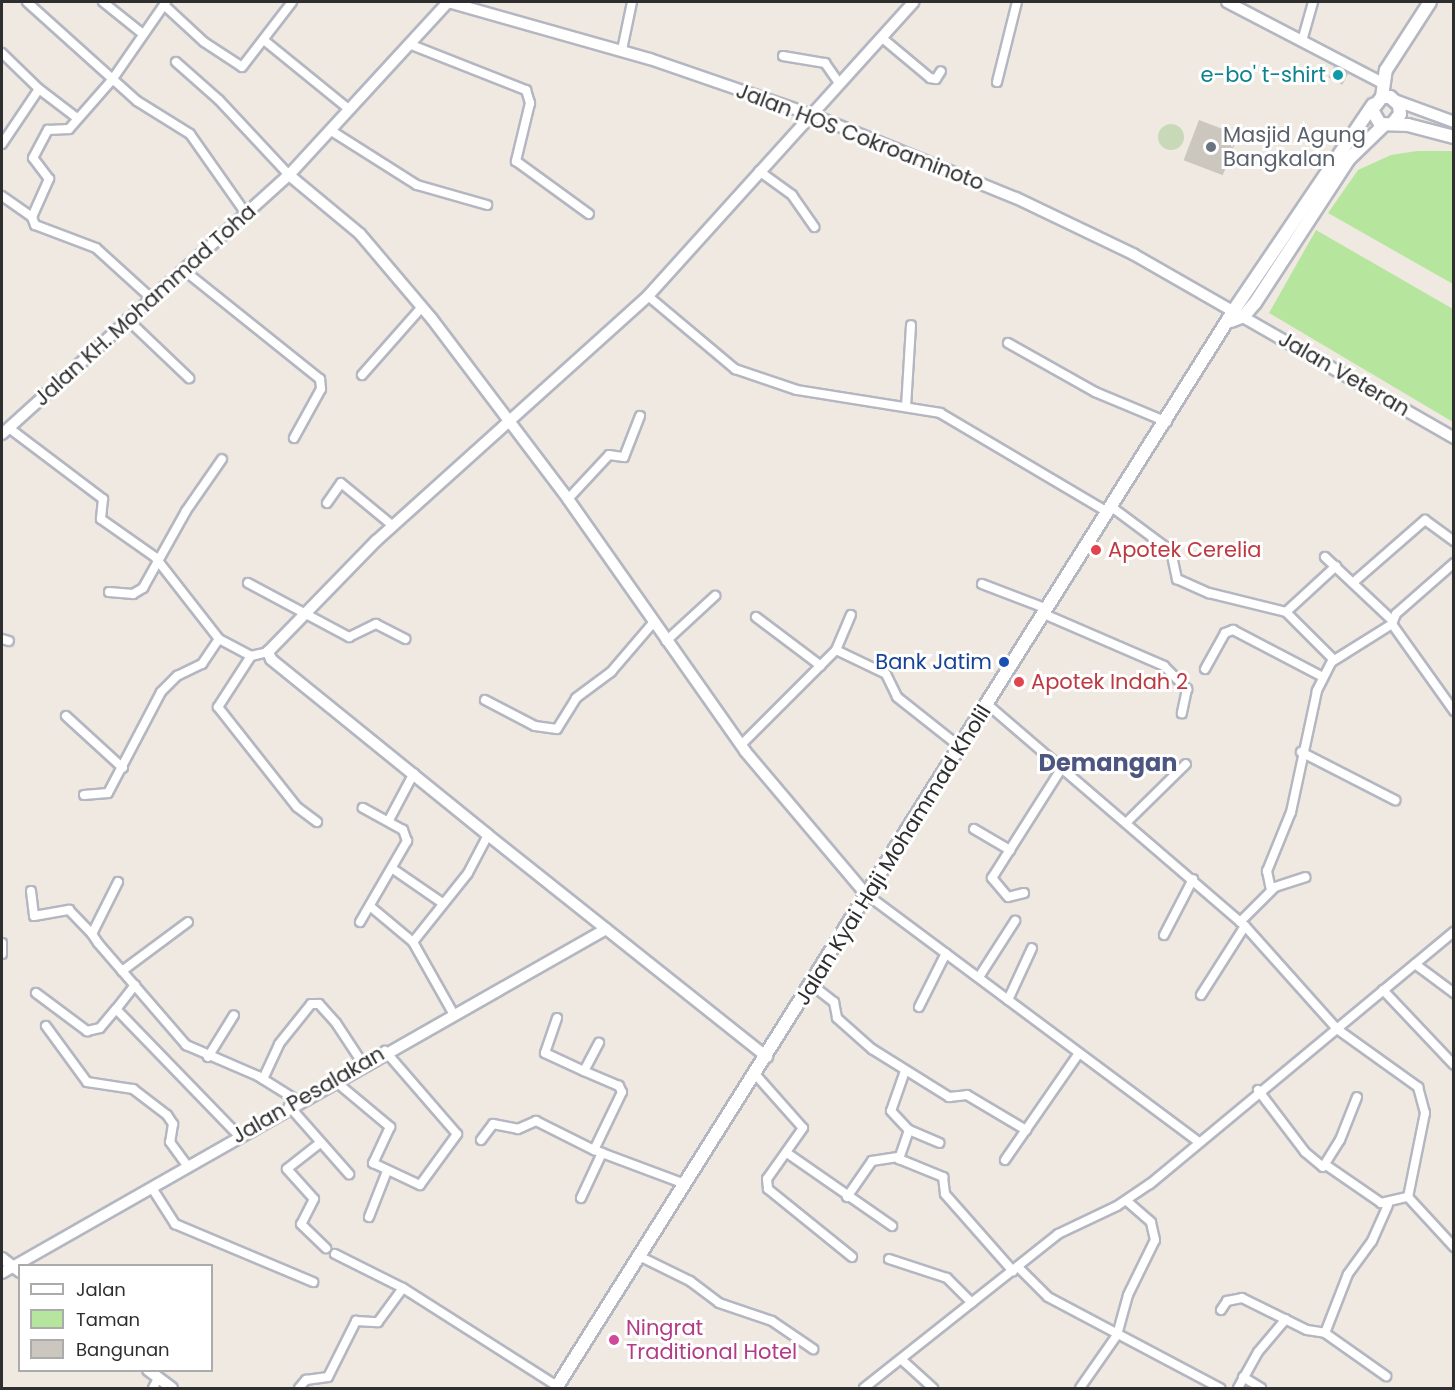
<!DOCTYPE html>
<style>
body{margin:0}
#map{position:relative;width:1455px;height:1390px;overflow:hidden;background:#efe9e1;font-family:Poppins,sans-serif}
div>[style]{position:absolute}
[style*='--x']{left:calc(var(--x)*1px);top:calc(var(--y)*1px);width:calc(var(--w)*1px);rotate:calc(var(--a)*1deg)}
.green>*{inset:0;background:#b6e59e}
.cemetery>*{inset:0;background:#c8d9b8}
.round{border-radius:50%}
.building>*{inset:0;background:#cbc7bf;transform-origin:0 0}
.roads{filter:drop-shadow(2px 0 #b4b7c1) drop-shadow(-2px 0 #b4b7c1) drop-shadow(0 2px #b4b7c1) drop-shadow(0 -2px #b4b7c1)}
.minor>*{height:8px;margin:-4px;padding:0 4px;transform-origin:4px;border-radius:4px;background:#fff}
.tertiary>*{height:10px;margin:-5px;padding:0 5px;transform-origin:5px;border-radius:5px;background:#fff}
.secondary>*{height:12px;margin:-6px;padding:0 6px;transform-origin:6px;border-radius:6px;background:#fff}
.dots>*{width:16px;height:16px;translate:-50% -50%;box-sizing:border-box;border:3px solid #fff;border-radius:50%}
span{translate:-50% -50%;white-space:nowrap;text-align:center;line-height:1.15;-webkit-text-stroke:6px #fff;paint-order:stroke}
.culture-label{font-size:21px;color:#0d838f}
.right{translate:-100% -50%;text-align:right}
.worship-label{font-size:21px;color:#5b616d}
.left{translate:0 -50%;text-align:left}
.street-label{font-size:21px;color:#2e2e2e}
.health-label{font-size:21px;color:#be3a42}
.transit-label{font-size:21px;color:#164399}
.hotel-label{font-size:21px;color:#b23c85}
.quarter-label{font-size:24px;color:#4d5680;font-weight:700}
.frame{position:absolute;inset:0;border:3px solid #2e2e2e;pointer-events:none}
.legend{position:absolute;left:18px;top:1264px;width:195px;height:108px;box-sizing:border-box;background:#fff;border:2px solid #ababab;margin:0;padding:8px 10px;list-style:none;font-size:18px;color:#2e2e2e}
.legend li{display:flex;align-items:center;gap:12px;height:30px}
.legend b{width:30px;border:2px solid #ababab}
</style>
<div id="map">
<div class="green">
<i style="clip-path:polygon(1417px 151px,1453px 151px,1453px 284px,1328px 213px,1358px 170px,1391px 155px)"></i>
<i style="clip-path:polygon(1316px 230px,1453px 309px,1453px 422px,1269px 313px)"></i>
</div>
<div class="cemetery">
<i class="round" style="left:1158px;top:124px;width:26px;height:26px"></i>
</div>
<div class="building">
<i style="left:1334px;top:66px;width:16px;height:13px;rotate:27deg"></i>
<i style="left:1199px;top:120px;width:42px;height:43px;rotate:21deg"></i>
</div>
<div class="roads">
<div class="minor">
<i style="--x:27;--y:2;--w:148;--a:42"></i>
<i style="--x:137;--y:101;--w:62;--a:31.9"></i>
<i style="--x:190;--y:134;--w:99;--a:54.9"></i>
<i style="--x:103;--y:2;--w:51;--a:38.7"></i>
<i style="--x:164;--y:5;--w:54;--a:42.8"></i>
<i style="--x:204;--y:42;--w:45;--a:33.3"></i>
<i style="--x:242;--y:67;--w:82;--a:-52.4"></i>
<i style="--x:881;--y:37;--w:64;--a:39.9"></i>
<i style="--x:930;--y:78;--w:6;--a:9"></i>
<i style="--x:936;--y:79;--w:9;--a:-58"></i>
<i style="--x:265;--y:41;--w:109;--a:39.1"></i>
<i style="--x:1302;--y:41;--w:41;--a:-74.2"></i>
<i style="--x:409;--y:44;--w:126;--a:21.5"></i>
<i style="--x:526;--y:90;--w:14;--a:73"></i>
<i style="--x:530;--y:103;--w:60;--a:103.6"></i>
<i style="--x:516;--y:161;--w:90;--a:36"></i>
<i style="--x:622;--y:50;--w:49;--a:-78.2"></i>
<i style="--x:2;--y:53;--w:52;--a:44.2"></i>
<i style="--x:783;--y:56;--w:43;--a:9.5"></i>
<i style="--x:825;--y:63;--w:24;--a:55"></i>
<i style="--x:176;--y:62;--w:57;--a:41.5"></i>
<i style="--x:219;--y:100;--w:103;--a:47"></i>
<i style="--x:997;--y:82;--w:82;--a:-76"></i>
<i style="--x:330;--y:130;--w:103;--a:32.3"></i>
<i style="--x:417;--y:185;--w:73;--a:15.9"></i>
<i style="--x:2;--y:144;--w:66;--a:-56.1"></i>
<i style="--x:39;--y:89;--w:48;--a:37.3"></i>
<i style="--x:759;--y:171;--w:41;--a:36"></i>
<i style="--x:792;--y:195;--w:39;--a:55"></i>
<i style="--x:2;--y:196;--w:37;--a:35"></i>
<i style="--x:185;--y:271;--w:173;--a:38.7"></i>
<i style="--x:320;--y:379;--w:10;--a:84"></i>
<i style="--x:321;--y:389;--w:56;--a:118.9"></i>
<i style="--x:648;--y:296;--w:114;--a:40"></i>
<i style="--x:735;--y:369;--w:65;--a:18.7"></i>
<i style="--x:797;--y:390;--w:145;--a:9.1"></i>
<i style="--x:940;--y:413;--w:196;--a:30.6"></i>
<i style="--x:151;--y:298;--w:74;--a:-137.7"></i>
<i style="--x:96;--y:248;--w:65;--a:-159.3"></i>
<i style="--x:35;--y:225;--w:9;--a:-111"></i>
<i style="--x:32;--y:217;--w:42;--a:-65.9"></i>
<i style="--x:49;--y:179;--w:26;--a:-127"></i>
<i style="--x:33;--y:158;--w:32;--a:-62"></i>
<i style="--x:48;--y:130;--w:21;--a:-3"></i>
<i style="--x:69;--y:129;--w:65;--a:-48.7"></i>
<i style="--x:112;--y:80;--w:95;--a:-55.3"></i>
<i style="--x:127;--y:319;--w:86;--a:43.6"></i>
<i style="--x:1008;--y:343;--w:100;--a:29.4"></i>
<i style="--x:1095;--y:392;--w:78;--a:22.6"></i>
<i style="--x:362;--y:375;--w:91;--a:-48.6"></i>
<i style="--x:906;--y:407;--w:82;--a:-86.5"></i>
<i style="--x:9;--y:428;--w:118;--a:37.1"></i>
<i style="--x:103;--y:499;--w:20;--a:96"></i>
<i style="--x:101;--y:519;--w:66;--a:35.1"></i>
<i style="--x:155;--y:557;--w:104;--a:52"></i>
<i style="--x:219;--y:639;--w:36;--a:28"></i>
<i style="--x:251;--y:656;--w:17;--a:-13"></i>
<i style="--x:568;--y:499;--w:60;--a:-47"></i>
<i style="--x:609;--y:455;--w:15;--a:8"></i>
<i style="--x:624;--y:457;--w:44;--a:-68.7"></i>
<i style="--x:327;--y:503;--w:24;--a:-55"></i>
<i style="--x:341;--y:483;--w:66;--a:39.5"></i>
<i style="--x:1113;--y:508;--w:72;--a:36.6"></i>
<i style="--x:1171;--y:551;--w:29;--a:78"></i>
<i style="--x:1177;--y:579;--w:35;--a:24"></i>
<i style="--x:1209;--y:593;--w:79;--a:13.9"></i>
<i style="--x:1286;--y:612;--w:66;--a:45"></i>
<i style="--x:1333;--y:659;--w:36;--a:117"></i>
<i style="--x:1317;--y:691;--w:124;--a:102.1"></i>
<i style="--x:1291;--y:812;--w:64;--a:112.1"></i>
<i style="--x:1267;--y:871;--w:19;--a:78"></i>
<i style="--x:1325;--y:557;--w:93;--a:43.3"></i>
<i style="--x:1454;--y:563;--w:77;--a:138.7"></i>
<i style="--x:1396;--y:614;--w:11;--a:112"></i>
<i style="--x:1392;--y:624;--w:107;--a:54.5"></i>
<i style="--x:1355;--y:581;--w:93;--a:-41.1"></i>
<i style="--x:1425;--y:520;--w:36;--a:36"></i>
<i style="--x:248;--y:583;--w:115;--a:28.1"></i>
<i style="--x:349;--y:637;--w:30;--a:-26"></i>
<i style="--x:376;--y:624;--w:33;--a:27"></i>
<i style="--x:982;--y:584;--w:70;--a:21"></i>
<i style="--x:109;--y:592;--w:24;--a:5"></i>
<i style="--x:133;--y:594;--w:12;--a:-31"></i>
<i style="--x:143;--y:588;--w:88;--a:-60.8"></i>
<i style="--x:186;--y:511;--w:63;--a:-55.3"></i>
<i style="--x:1286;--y:612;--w:68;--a:-42.6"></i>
<i style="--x:1044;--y:614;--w:131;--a:23.4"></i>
<i style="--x:1164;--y:666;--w:33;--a:45"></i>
<i style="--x:1187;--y:689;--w:25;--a:102"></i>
<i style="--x:756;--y:617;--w:81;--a:37"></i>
<i style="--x:2;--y:639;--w:7;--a:16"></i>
<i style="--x:666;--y:641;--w:67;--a:-42.6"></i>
<i style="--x:836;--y:650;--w:38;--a:-67"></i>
<i style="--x:251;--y:656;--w:61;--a:122.9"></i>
<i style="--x:218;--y:707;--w:127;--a:51.7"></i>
<i style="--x:297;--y:807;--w:25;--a:37"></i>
<i style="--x:1333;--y:661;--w:70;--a:-32.1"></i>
<i style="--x:1205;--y:669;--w:41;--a:-60.9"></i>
<i style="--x:1225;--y:633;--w:9;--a:-21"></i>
<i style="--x:1233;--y:630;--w:102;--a:27.6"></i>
<i style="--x:485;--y:700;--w:56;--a:27.5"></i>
<i style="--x:535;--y:726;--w:22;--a:8"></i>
<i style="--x:557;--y:729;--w:36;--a:-58"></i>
<i style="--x:576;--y:698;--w:44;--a:-36.6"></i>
<i style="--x:611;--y:672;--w:65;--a:-49.4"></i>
<i style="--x:987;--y:704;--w:340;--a:40.7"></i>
<i style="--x:1245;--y:926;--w:138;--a:48.2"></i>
<i style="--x:1337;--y:1029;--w:100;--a:35.6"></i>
<i style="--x:1418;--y:1087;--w:27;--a:75"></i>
<i style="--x:1425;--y:1113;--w:86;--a:101.4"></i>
<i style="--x:1408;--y:1197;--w:68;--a:47.4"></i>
<i style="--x:66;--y:716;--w:77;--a:42.4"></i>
<i style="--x:741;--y:745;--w:134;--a:-45"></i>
<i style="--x:836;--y:650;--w:55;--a:25.6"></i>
<i style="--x:886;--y:674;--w:25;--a:64"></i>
<i style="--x:897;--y:697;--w:80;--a:38.4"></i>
<i style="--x:1301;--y:752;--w:106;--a:27.1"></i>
<i style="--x:84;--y:795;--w:24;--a:-5"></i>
<i style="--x:108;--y:793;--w:114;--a:-62.3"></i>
<i style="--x:161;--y:692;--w:23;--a:-45"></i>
<i style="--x:177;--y:676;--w:28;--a:-26"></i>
<i style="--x:202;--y:664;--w:30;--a:-56"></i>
<i style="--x:389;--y:820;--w:53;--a:-62"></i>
<i style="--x:1128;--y:821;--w:81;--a:-44.5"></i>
<i style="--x:974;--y:829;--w:42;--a:30.3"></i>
<i style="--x:393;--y:869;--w:58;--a:34.5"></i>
<i style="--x:118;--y:882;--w:58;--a:116.6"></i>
<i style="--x:92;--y:934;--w:11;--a:56"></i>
<i style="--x:98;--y:943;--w:135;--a:49.2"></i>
<i style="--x:186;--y:1045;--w:78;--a:23.3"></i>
<i style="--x:258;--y:1076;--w:47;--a:32"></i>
<i style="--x:31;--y:891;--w:25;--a:83"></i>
<i style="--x:34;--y:916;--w:36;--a:-10"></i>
<i style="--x:69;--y:910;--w:33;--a:46"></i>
<i style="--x:1024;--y:893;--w:16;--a:166"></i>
<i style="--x:1008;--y:897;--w:25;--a:-130"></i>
<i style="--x:992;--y:878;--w:133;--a:-57.6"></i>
<i style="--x:866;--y:894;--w:413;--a:36.7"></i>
<i style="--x:371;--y:907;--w:55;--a:39.8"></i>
<i style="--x:360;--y:922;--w:94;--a:-59.9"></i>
<i style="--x:407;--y:841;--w:12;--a:-110"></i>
<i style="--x:403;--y:830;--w:46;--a:-151.2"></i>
<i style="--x:1240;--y:922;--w:49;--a:-45"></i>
<i style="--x:1275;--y:887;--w:32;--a:-18"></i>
<i style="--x:1164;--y:935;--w:63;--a:-62.6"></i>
<i style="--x:2;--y:943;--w:11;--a:90"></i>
<i style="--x:1415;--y:964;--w:49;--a:36.6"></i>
<i style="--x:122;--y:971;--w:82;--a:-36.6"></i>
<i style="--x:979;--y:977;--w:67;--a:-57.3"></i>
<i style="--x:135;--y:985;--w:31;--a:128"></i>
<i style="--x:116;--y:1009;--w:175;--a:45.9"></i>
<i style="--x:812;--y:985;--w:28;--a:38"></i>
<i style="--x:834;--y:1002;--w:16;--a:79"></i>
<i style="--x:837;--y:1018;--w:47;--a:41.5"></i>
<i style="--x:872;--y:1049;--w:91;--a:31.9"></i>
<i style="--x:949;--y:1097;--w:18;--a:-6"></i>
<i style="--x:967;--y:1095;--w:69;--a:30.7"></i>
<i style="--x:1383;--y:990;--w:103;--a:46.6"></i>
<i style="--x:36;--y:993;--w:64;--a:36.7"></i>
<i style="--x:87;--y:1031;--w:13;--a:-13"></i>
<i style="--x:100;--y:1028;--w:25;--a:-50"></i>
<i style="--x:1201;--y:995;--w:82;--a:-57.5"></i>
<i style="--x:1008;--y:1000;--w:57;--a:-65.2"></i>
<i style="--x:919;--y:1007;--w:60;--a:-63.4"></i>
<i style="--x:453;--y:1013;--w:81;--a:-119.4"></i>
<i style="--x:413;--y:942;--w:88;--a:-51.4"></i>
<i style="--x:468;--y:873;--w:43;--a:-62.2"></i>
<i style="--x:557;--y:1018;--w:37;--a:109"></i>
<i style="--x:545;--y:1053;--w:43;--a:24.8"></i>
<i style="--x:46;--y:1026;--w:69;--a:53.8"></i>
<i style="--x:87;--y:1082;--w:47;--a:8.7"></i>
<i style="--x:133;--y:1089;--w:43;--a:37.4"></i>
<i style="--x:167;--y:1115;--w:11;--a:56"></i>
<i style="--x:173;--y:1124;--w:18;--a:99"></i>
<i style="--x:170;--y:1142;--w:29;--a:54"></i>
<i style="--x:208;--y:1057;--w:49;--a:-58.2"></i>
<i style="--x:905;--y:1071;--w:42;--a:109.3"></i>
<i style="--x:891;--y:1111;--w:26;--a:47"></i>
<i style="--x:909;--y:1130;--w:33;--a:23"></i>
<i style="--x:755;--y:1074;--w:72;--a:48.4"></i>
<i style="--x:803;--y:1128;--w:62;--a:125.2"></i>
<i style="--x:767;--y:1179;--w:10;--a:84"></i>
<i style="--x:768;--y:1189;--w:108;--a:39"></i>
<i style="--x:263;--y:1079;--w:38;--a:-65"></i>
<i style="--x:279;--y:1044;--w:51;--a:-51.3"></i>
<i style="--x:311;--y:1004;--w:8;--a:0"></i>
<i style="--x:319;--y:1004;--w:25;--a:48"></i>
<i style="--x:336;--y:1023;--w:49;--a:56.6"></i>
<i style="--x:335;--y:1081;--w:72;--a:39.9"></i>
<i style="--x:390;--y:1127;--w:40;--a:115"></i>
<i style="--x:373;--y:1163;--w:52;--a:25.1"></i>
<i style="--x:420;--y:1185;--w:63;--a:-54"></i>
<i style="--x:457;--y:1134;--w:110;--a:-130.9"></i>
<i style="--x:1258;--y:1090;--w:78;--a:52.8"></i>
<i style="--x:1305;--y:1152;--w:23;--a:40"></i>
<i style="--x:1323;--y:1167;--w:32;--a:-58"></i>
<i style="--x:1340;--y:1140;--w:46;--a:-68.4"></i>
<i style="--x:289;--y:1106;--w:91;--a:48.6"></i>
<i style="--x:909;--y:1130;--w:31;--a:109"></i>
<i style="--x:899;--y:1159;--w:48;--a:22.2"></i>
<i style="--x:943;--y:1177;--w:17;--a:83"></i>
<i style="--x:945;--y:1194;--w:103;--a:48.6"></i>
<i style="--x:481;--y:1140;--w:20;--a:-53"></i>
<i style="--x:493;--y:1124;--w:25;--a:11"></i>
<i style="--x:518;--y:1129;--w:20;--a:-24"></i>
<i style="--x:536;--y:1121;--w:65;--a:26.6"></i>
<i style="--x:594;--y:1150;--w:97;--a:20.5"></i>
<i style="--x:320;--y:1143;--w:42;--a:141.8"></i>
<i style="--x:287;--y:1169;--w:40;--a:48"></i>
<i style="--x:314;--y:1199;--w:28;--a:117"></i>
<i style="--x:301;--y:1224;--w:35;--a:44"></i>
<i style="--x:594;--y:1150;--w:64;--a:-64.2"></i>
<i style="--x:622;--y:1092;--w:7;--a:-117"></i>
<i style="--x:619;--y:1086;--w:38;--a:-157"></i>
<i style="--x:584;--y:1071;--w:32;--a:-62"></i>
<i style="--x:787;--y:1153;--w:128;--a:34.8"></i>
<i style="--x:1005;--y:1160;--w:130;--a:-55.3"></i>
<i style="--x:1326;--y:1165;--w:67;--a:34.6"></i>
<i style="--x:1381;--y:1203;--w:28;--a:-13"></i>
<i style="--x:152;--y:1188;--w:43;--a:57.4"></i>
<i style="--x:175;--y:1224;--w:150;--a:22.8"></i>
<i style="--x:847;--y:1197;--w:44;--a:-55.2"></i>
<i style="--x:872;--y:1161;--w:26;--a:-9"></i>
<i style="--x:581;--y:1198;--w:50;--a:-65"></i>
<i style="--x:369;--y:1217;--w:49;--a:-68.6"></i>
<i style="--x:335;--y:1254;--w:76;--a:26.6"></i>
<i style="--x:403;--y:1288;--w:183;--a:32.5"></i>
<i style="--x:639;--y:1256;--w:57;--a:26.1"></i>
<i style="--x:690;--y:1281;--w:36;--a:37"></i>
<i style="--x:719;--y:1303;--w:56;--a:18.8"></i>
<i style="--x:772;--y:1321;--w:50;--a:34.3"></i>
<i style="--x:889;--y:1259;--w:61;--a:18.1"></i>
<i style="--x:947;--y:1278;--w:35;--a:45"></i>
<i style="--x:1018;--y:1267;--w:42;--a:45"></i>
<i style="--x:1048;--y:1297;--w:195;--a:27.9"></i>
<i style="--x:1221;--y:1310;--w:11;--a:-56"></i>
<i style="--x:1227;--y:1301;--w:15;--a:-11"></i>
<i style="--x:1242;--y:1298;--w:72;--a:26.2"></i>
<i style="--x:1307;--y:1330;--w:18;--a:9"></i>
<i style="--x:1325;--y:1333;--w:63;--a:-68.7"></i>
<i style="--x:1348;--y:1274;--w:41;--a:-54"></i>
<i style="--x:1372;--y:1241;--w:39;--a:-66"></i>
<i style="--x:1325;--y:1333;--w:75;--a:35.2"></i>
<i style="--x:902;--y:1360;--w:42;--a:42.1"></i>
<i style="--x:1243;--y:1377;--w:21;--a:31"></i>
<i style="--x:153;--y:1388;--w:11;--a:-63"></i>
<i style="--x:299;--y:1388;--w:11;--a:-49"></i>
<i style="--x:306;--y:1380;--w:22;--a:-8"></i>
<i style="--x:328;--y:1377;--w:63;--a:-63.4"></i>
<i style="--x:356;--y:1321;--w:22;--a:3"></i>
<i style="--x:378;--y:1322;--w:42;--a:-53.7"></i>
<i style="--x:864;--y:1388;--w:248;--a:-38.4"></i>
<i style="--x:1058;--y:1234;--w:65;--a:-25.4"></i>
<i style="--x:1117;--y:1206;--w:40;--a:-34"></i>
<i style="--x:1150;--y:1184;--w:395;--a:-39.7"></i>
<i style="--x:1080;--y:1388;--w:65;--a:-55.1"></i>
<i style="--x:1117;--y:1335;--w:41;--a:-74.6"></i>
<i style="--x:1128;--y:1295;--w:61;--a:-63.9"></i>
<i style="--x:1155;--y:1240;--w:18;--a:-103"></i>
<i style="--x:1151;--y:1222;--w:32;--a:-139"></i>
<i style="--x:1238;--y:1388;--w:41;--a:-60.9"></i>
<i style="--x:1258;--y:1352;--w:43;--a:-49.7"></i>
</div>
<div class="tertiary">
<i style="--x:448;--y:2;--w:210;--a:15.8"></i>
<i style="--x:650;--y:59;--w:169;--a:19"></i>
<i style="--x:810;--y:114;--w:222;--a:22.2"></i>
<i style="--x:1016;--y:198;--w:130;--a:25.6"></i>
<i style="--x:1133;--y:254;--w:370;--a:29.8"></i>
<i style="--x:1227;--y:2;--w:174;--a:27.5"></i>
<i style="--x:1397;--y:101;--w:61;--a:20.2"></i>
<i style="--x:289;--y:175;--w:92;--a:39.7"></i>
<i style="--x:360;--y:234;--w:111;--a:49.7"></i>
<i style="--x:432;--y:319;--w:226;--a:52.9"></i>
<i style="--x:568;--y:499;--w:308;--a:54.9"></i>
<i style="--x:745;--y:751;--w:187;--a:49.8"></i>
<i style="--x:2;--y:434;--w:387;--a:-42.1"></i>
<i style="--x:289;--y:175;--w:235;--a:-47.4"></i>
<i style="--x:767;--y:1057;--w:357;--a:-141.5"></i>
<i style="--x:488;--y:835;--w:279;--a:-141"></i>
<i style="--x:271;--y:659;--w:8;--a:-113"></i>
<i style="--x:268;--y:652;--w:155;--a:-45.8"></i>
<i style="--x:376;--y:541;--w:366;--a:-42"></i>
<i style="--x:648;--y:296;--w:396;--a:-47.9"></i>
<i style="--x:2;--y:1258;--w:23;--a:38"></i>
<i style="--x:2;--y:1273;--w:695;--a:-29.66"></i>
<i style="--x:148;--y:1370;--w:30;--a:37"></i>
</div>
<div class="secondary">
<i style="--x:1382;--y:97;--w:27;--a:-82"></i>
<i style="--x:1386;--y:70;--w:81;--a:-57.1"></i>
<i style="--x:1393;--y:123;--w:11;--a:-52"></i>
<i style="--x:1400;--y:114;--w:9;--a:-96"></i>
<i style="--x:1399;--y:105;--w:12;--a:-138"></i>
<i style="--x:1390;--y:97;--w:8;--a:180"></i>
<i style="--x:1382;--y:97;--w:16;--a:128"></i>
<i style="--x:1372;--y:110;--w:16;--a:60"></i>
<i style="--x:1380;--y:124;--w:28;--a:2"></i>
<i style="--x:1408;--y:125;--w:48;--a:14.6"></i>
<i style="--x:1231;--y:321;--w:14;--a:-21"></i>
<i style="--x:1244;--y:316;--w:17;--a:-50"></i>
<i style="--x:1255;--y:303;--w:172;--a:-56.9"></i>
<i style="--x:1349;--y:159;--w:49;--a:-44.2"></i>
<i style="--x:556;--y:1388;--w:1273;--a:-57.83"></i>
<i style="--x:1234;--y:310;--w:248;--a:-55.9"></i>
</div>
</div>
<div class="dots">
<i style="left:1338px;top:75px;background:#0f9aa8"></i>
<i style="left:1211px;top:147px;background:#6b7280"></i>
<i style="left:1096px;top:550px;background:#e0444e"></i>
<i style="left:1004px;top:662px;background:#1a4fb4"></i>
<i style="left:1019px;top:682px;background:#e0444e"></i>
<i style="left:614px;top:1340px;background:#d1479c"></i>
</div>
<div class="culture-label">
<span class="right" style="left:1326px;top:75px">e-bo' t-shirt</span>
</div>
<div class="worship-label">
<span class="left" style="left:1223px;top:147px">Masjid Agung<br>Bangkalan</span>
</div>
<div class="street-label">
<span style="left:860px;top:137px;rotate:21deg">Jalan HOS Cokroaminoto</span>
<span style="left:145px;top:305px;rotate:-42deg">Jalan KH. Mohammad Toha</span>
<span style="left:1344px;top:374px;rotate:30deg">Jalan Veteran</span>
<span style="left:893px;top:855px;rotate:-58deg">Jalan Kyai Haji Mohammad Kholil</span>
<span style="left:308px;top:1095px;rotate:-30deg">Jalan Pesalakan</span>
</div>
<div class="health-label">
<span class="left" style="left:1108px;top:550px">Apotek Cerelia</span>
<span class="left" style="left:1031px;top:682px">Apotek Indah 2</span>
</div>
<div class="transit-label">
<span class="right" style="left:992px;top:662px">Bank Jatim</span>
</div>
<div class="hotel-label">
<span class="left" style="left:626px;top:1340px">Ningrat<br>Traditional Hotel</span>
</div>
<div class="quarter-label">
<span style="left:1108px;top:763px">Demangan</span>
</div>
<div class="frame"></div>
<ul class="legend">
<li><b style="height:8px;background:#fff"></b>Jalan</li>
<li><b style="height:16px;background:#b6e59e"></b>Taman</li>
<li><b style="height:16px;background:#cbc7bf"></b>Bangunan</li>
</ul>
</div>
